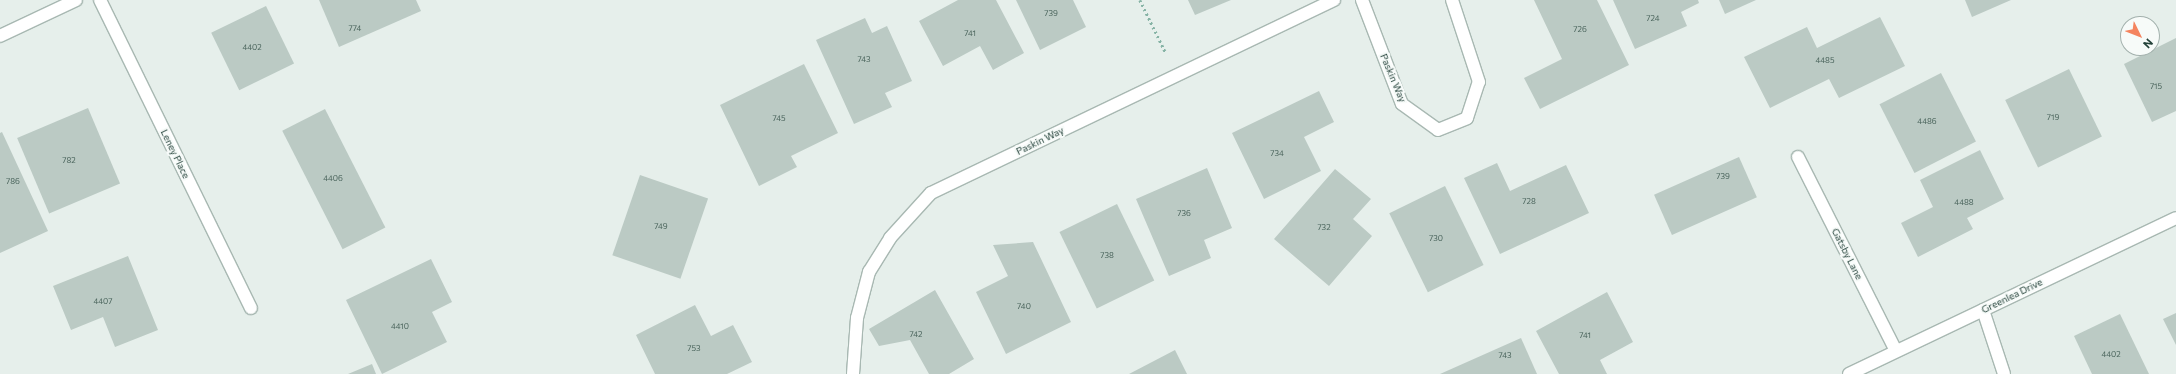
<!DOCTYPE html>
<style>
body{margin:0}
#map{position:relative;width:2176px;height:374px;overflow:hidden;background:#e6efeb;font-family:Commissioner,sans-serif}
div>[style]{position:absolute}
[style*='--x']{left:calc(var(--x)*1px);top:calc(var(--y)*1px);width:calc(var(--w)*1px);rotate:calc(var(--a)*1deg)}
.building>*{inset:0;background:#bbcac4;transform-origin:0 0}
.path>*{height:2.5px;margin-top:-1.25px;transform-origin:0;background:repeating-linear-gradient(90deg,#86b3a5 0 2px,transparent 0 5px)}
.roads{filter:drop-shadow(1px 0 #a8b8b2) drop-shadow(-1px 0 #a8b8b2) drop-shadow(0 1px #a8b8b2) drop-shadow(0 -1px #a8b8b2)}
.minor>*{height:12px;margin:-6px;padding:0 6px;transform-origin:6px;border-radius:6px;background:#fff}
span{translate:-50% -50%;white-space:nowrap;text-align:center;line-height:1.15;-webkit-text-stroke:4px #f7fbf9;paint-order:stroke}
.number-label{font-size:8px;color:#4a645c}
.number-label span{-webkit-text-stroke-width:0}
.street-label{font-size:10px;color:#24423a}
.north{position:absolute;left:2120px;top:16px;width:40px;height:40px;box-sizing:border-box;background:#f7fbf9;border:1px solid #a3b1ad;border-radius:50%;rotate:133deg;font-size:11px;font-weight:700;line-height:16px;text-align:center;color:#24423a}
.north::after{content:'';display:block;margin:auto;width:14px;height:18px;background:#f4845f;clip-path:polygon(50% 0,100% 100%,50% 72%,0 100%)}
</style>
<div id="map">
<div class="building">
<i style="clip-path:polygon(319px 0,416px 0,421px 11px,339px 47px)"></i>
<i style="clip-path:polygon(958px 0,996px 0,1024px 53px,993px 70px,980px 46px,943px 66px,919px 21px)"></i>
<i style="clip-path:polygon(1016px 0,1073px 0,1086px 27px,1040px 50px)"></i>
<i style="clip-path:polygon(1188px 0,1231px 0,1195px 15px)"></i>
<i style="clip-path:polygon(1534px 0,1597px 0,1629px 65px,1540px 109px,1524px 78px,1562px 59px)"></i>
<i style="clip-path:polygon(1613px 0,1698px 0,1699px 3px,1681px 12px,1687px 26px,1635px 49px)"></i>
<i style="clip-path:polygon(1719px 0,1756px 0,1725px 14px)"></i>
<i style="clip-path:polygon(1965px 0,2011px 0,1972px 17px)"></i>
<i style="left:266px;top:6px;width:64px;height:61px;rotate:64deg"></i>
<i style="clip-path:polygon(1880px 17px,1905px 66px,1839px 98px,1829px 79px,1770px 108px,1744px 57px,1807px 27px,1817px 48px)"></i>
<i style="clip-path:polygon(865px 18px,872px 33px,887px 26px,912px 81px,885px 93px,892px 107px,854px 124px,816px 40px)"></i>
<i style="clip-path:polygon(2176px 38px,2176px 111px,2152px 122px,2124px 64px)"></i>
<i style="clip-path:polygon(804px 64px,838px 133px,791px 156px,797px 167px,759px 186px,720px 105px)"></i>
<i style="left:2069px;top:69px;width:75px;height:71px;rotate:64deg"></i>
<i style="left:1941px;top:73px;width:77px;height:69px;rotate:63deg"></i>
<i style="clip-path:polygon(1319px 91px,1334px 122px,1304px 137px,1321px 171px,1264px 199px,1232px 133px)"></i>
<i style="left:88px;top:108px;width:82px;height:77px;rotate:67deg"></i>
<i style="left:325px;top:109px;width:133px;height:48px;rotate:63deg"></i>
<i style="clip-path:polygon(2px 132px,48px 231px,0 253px,0 133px)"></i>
<i style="clip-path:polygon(1980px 150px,2004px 199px,1967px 218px,1973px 229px,1918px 257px,1901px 223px,1933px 207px,1920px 180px)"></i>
<i style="left:1739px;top:157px;width:44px;height:93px;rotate:66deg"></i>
<i style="clip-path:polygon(1497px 163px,1510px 191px,1566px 165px,1589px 213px,1500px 254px,1464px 178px)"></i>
<i style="clip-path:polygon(1207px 168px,1232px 228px,1204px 240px,1211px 258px,1169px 276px,1136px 199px)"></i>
<i style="clip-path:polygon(1335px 169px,1371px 199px,1353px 219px,1372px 236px,1329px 286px,1274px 239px)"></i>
<i style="left:640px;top:175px;width:72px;height:85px;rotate:19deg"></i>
<i style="left:1445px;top:186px;width:88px;height:62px;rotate:64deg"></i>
<i style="left:1117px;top:204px;width:85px;height:64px;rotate:64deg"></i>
<i style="clip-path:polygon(1033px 242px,1071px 322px,1006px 354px,976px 292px,1008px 276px,993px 245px)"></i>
<i style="clip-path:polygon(128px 256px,158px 330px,115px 347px,103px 317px,71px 330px,53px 286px)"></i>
<i style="clip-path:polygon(431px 259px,452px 302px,432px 312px,447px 342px,382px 374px,346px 300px)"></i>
<i style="clip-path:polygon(935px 290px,974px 359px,949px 374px,929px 374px,910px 340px,879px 346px,869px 329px)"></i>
<i style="clip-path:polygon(1607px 292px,1633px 342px,1600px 360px,1607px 374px,1559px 374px,1536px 331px)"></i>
<i style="clip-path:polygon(695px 305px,711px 336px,733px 325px,752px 362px,727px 374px,655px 374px,636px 335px)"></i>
<i style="clip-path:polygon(2176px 313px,2176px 345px,2163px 319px)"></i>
<i style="clip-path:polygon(2120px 314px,2149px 374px,2092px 374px,2074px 336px)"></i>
<i style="clip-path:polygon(1521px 338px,1537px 374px,1440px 374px)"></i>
<i style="clip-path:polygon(1175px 350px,1187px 374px,1129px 374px)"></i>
<i style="clip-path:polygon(372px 364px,376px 374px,348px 374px)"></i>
</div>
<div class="path">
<i style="--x:1140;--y:0;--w:59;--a:63.9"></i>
</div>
<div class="roads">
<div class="minor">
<i style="--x:100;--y:0;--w:343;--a:63.9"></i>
<i style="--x:1362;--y:0;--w:111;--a:69"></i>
<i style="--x:1402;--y:104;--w:44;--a:35.8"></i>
<i style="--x:1438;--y:130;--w:31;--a:-22"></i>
<i style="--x:1467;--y:118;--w:38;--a:-72"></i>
<i style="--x:1479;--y:82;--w:86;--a:-108.2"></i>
<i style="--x:0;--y:36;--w:84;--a:-25.3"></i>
<i style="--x:1798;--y:157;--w:217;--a:63.2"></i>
<i style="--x:1983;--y:310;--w:67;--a:71.8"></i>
<i style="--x:853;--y:374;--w:56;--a:-85.9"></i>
<i style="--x:857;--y:318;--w:48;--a:-75.4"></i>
<i style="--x:869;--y:272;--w:40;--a:-58"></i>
<i style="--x:890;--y:238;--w:61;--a:-47.7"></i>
<i style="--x:931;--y:193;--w:447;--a:-25.6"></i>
<i style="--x:1849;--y:374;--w:362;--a:-25.5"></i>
</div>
</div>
<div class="number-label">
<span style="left:1051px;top:14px">739</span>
<span style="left:1653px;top:19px">724</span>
<span style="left:355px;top:29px">774</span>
<span style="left:1580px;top:30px">726</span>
<span style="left:970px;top:34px">741</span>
<span style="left:252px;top:48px">4402</span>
<span style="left:864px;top:60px">743</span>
<span style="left:1825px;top:61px">4485</span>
<span style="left:2156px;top:87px">715</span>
<span style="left:2053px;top:118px">719</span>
<span style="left:779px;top:119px">745</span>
<span style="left:1927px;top:122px">4486</span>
<span style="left:1277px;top:154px">734</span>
<span style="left:69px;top:161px">782</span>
<span style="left:1723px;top:177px">739</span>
<span style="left:333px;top:179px">4406</span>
<span style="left:13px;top:182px">786</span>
<span style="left:1529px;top:202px">728</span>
<span style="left:1964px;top:203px">4488</span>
<span style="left:1184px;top:214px">736</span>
<span style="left:661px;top:227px">749</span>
<span style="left:1324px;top:228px">732</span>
<span style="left:1436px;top:239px">730</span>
<span style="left:1107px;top:256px">738</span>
<span style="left:103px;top:302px">4407</span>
<span style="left:1024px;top:307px">740</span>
<span style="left:400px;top:327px">4410</span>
<span style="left:916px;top:335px">742</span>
<span style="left:1585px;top:336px">741</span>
<span style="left:694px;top:349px">753</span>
<span style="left:2111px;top:355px">4402</span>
<span style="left:1505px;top:356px">743</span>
</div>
<div class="street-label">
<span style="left:1393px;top:78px;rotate:67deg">Paskin Way</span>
<span style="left:1040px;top:141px;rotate:-26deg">Paskin Way</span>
<span style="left:175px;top:154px;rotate:64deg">Leney Place</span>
<span style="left:1847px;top:254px;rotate:63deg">Gatsby Lane</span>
<span style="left:2012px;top:296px;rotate:-26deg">Greenlea Drive</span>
</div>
<div class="north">N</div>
</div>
